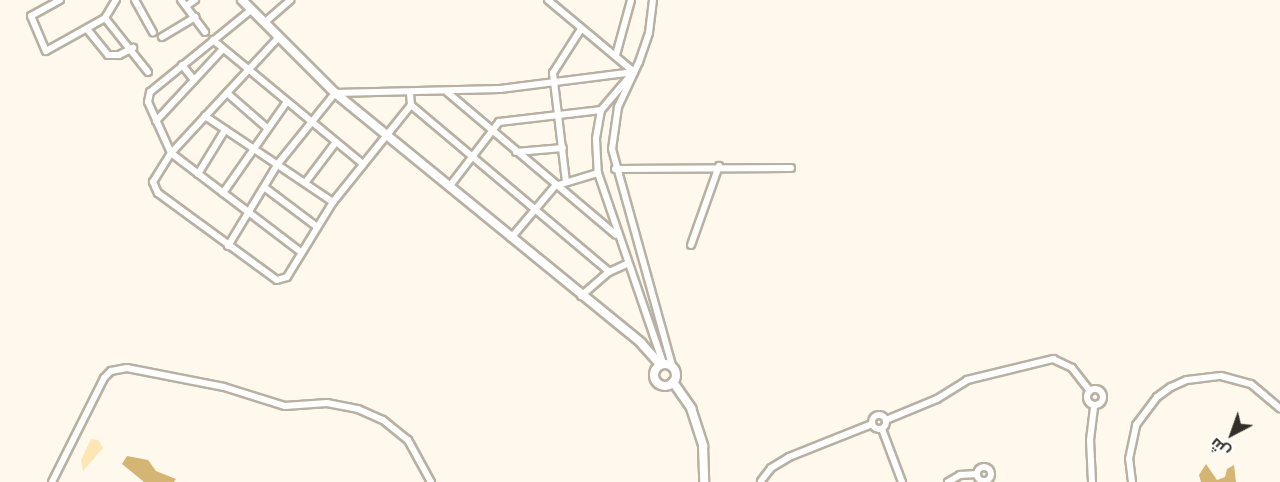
<!DOCTYPE html>
<meta charset="utf-8">
<style>
body{margin:0}
#map{position:relative;width:1280px;height:482px;overflow:hidden;background:#fff8ec;font-family:Poppins,Cairo,sans-serif}
div>[style]{position:absolute}
[style*='--x']{left:calc(var(--x)*1px);top:calc(var(--y)*1px);width:calc(var(--w)*1px);rotate:calc(var(--a)*1deg)}
.green>*{inset:0;background:#fde5b5}
.water>*{inset:0;background:#d4b574}
.roads{filter:drop-shadow(2px 0 #b8b1a3) drop-shadow(-2px 0 #b8b1a3) drop-shadow(0 2px #b8b1a3) drop-shadow(0 -2px #b8b1a3)}
.minor>*{height:6px;margin:-3px;padding:0 3px;transform-origin:3px;border-radius:3px;background:#fff}
.minor>.ring{margin:-3px;padding:0;box-sizing:content-box;background:none;border:6px solid #fff;border-radius:50%}
.tertiary>*{height:8px;margin:-4px;padding:0 4px;transform-origin:4px;border-radius:4px;background:#fff}
.tertiary>.ring{margin:-4px;padding:0;box-sizing:content-box;background:none;border:8px solid #fff;border-radius:50%}
span{translate:-50% -50%;white-space:nowrap;text-align:center;line-height:1.15;-webkit-text-stroke:4.5px #fff;paint-order:stroke}
.north{position:absolute;left:1202px;top:404px;width:60px;height:60px;-webkit-text-stroke:4px #fff;paint-order:stroke;rotate:221deg;font-size:16px;font-weight:700;line-height:24px;text-align:center;color:#322f29}
.north::after{content:'';display:block;margin:auto;width:21px;height:27px;background:#322f29;clip-path:polygon(50% 0,100% 100%,50% 72%,0 100%)}
</style>
<div id="map">
<div class="green">
<i style="clip-path:polygon(91px 439px,98px 440px,103px 448px,83px 471px,81px 460px)"></i>
</div>
<div class="water">
<i style="clip-path:polygon(127px 456px,148px 460px,156px 471px,176px 479px,174px 482px,144px 482px,122px 464px)"></i>
<i style="clip-path:polygon(1206px 464px,1217px 480px,1225px 477px,1227px 469px,1234px 465px,1236px 482px,1201px 482px,1199px 475px)"></i>
</div>
<div class="roads">
<div class="minor">
<i style="--x:60;--y:0;--w:33;--a:151"></i>
<i style="--x:31;--y:16;--w:38;--a:67"></i>
<i style="--x:46;--y:51;--w:68;--a:-29.2"></i>
<i style="--x:105;--y:18;--w:21;--a:-59"></i>
<i style="--x:135;--y:0;--w:37;--a:61"></i>
<i style="--x:181;--y:0;--w:40;--a:53"></i>
<i style="--x:548;--y:0;--w:112;--a:39.9"></i>
<i style="--x:653;--y:0;--w:33;--a:97"></i>
<i style="--x:649;--y:33;--w:31;--a:109"></i>
<i style="--x:639;--y:62;--w:50;--a:115"></i>
<i style="--x:618;--y:107;--w:42;--a:98.1"></i>
<i style="--x:612;--y:149;--w:225;--a:74.5"></i>
<i style="--x:186;--y:6;--w:11;--a:-34"></i>
<i style="--x:251;--y:10;--w:130;--a:140.9"></i>
<i style="--x:150;--y:92;--w:10;--a:101"></i>
<i style="--x:148;--y:102;--w:56;--a:65.7"></i>
<i style="--x:171;--y:153;--w:163;--a:37.3"></i>
<i style="--x:105;--y:18;--w:69;--a:51.5"></i>
<i style="--x:264;--y:23;--w:35;--a:-41"></i>
<i style="--x:87;--y:29;--w:33;--a:51"></i>
<i style="--x:108;--y:55;--w:11;--a:0"></i>
<i style="--x:119;--y:55;--w:16;--a:-27"></i>
<i style="--x:162;--y:37;--w:39;--a:-31"></i>
<i style="--x:278;--y:38;--w:157;--a:132.9"></i>
<i style="--x:171;--y:153;--w:34;--a:122"></i>
<i style="--x:153;--y:182;--w:12;--a:66"></i>
<i style="--x:158;--y:193;--w:147;--a:36.2"></i>
<i style="--x:277;--y:280;--w:10;--a:-17"></i>
<i style="--x:287;--y:277;--w:88;--a:-58.5"></i>
<i style="--x:333;--y:202;--w:124;--a:-51.2"></i>
<i style="--x:411;--y:105;--w:12;--a:-95"></i>
<i style="--x:213;--y:40;--w:195;--a:39.6"></i>
<i style="--x:616;--y:55;--w:57;--a:-74.7"></i>
<i style="--x:182;--y:65;--w:19;--a:51"></i>
<i style="--x:631;--y:75;--w:46;--a:130.6"></i>
<i style="--x:601;--y:110;--w:29;--a:100"></i>
<i style="--x:596;--y:139;--w:34;--a:87"></i>
<i style="--x:598;--y:173;--w:201;--a:71.1"></i>
<i style="--x:447;--y:92;--w:221;--a:40.2"></i>
<i style="--x:227;--y:93;--w:52;--a:41.1"></i>
<i style="--x:411;--y:105;--w:259;--a:40.1"></i>
<i style="--x:205;--y:116;--w:154;--a:33.9"></i>
<i style="--x:156;--y:121;--w:98;--a:-47.1"></i>
<i style="--x:516;--y:152;--w:47;--a:-4.9"></i>
<i style="--x:615;--y:169;--w:176;--a:-0.3"></i>
<i style="--x:198;--y:174;--w:52;--a:-58.5"></i>
<i style="--x:566;--y:182;--w:110;--a:-96.8"></i>
<i style="--x:553;--y:73;--w:52;--a:-57.5"></i>
<i style="--x:305;--y:183;--w:51;--a:-52.9"></i>
<i style="--x:264;--y:187;--w:66;--a:37"></i>
<i style="--x:449;--y:187;--w:82;--a:-52.4"></i>
<i style="--x:499;--y:122;--w:103;--a:-6.7"></i>
<i style="--x:223;--y:193;--w:110;--a:-55"></i>
<i style="--x:511;--y:238;--w:68;--a:-49.8"></i>
<i style="--x:555;--y:186;--w:45;--a:-16.8"></i>
<i style="--x:691;--y:245;--w:84;--a:-70.5"></i>
<i style="--x:228;--y:246;--w:95;--a:-58.8"></i>
<i style="--x:277;--y:165;--w:92;--a:-51.1"></i>
<i style="--x:335;--y:93;--w:165;--a:-1.4"></i>
<i style="--x:500;--y:89;--w:135;--a:-7.2"></i>
<i style="--x:581;--y:296;--w:37;--a:-41"></i>
<i style="--x:609;--y:272;--w:20;--a:-24"></i>
<i class="ring" style="left:1087px;top:389px;width:10px;height:10px"></i>
<i class="ring" style="left:872px;top:415px;width:8px;height:8px"></i>
<i style="--x:886;--y:420;--w:55;--a:-22.4"></i>
<i style="--x:937;--y:399;--w:36;--a:-32"></i>
<i style="--x:967;--y:380;--w:89;--a:-13.7"></i>
<i style="--x:1053;--y:359;--w:21;--a:25"></i>
<i style="--x:1072;--y:368;--w:29;--a:52"></i>
<i style="--x:882;--y:429;--w:57;--a:69.3"></i>
<i class="ring" style="left:977px;top:467px;width:8px;height:8px"></i>
<i style="--x:761;--y:481;--w:16;--a:-52"></i>
<i style="--x:771;--y:468;--w:21;--a:-31"></i>
<i style="--x:789;--y:457;--w:89;--a:-21.7"></i>
<i style="--x:52;--y:482;--w:116;--a:-63.4"></i>
<i style="--x:104;--y:378;--w:10;--a:-45"></i>
<i style="--x:111;--y:371;--w:16;--a:-11"></i>
<i style="--x:127;--y:368;--w:99;--a:11.1"></i>
<i style="--x:224;--y:387;--w:64;--a:17.3"></i>
<i style="--x:285;--y:406;--w:42;--a:-4.1"></i>
<i style="--x:327;--y:403;--w:32;--a:11"></i>
<i style="--x:358;--y:409;--w:27;--a:24"></i>
<i style="--x:383;--y:420;--w:32;--a:39"></i>
<i style="--x:408;--y:440;--w:48;--a:61.3"></i>
<i style="--x:948;--y:482;--w:14;--a:-30"></i>
<i style="--x:960;--y:475;--w:17;--a:-3"></i>
<i style="--x:1092;--y:482;--w:42;--a:-92.7"></i>
<i style="--x:1090;--y:440;--w:35;--a:-83"></i>
<i style="--x:1132;--y:482;--w:23;--a:-97"></i>
<i style="--x:1129;--y:459;--w:35;--a:-78"></i>
<i style="--x:1136;--y:425;--w:35;--a:-53"></i>
<i style="--x:1157;--y:397;--w:17;--a:-36"></i>
<i style="--x:1171;--y:387;--w:17;--a:-24"></i>
<i style="--x:1187;--y:380;--w:34;--a:-7"></i>
<i style="--x:1221;--y:376;--w:31;--a:15"></i>
<i style="--x:1251;--y:384;--w:38;--a:40"></i>
</div>
<div class="tertiary">
<i style="--x:242;--y:0;--w:132;--a:45"></i>
<i style="--x:335;--y:93;--w:395;--a:39.2"></i>
<i style="--x:641;--y:343;--w:28;--a:48"></i>
<i class="ring" style="left:654px;top:364px;width:14px;height:14px"></i>
<i style="--x:673;--y:382;--w:32;--a:55"></i>
<i style="--x:691;--y:408;--w:40;--a:72"></i>
<i style="--x:703;--y:446;--w:36;--a:88"></i>
</div>
</div>
<div class="north">ش</div>
</div>
